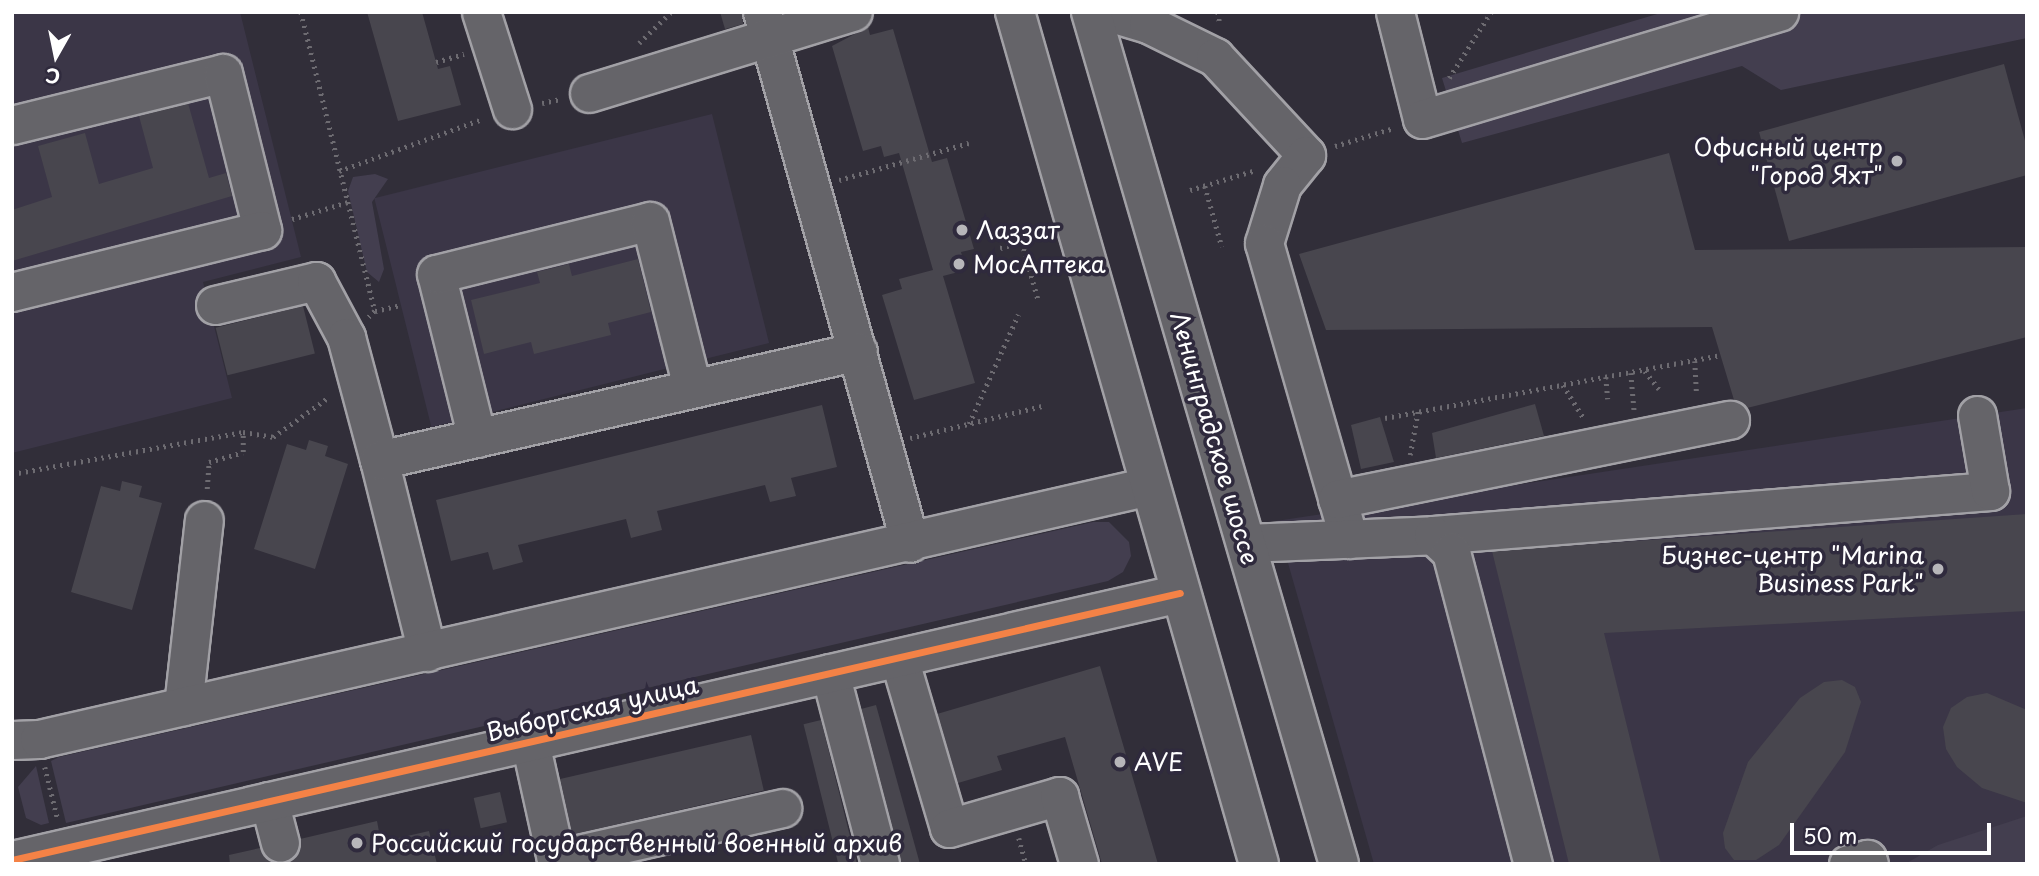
<!DOCTYPE html>
<meta charset="utf-8">
<style>
body{margin:0}
#map{position:relative;width:2039px;height:876px;overflow:hidden;background:#312e39;font-family:"Playpen Sans",sans-serif}
div>[style]{position:absolute}
[style*='--x']{left:calc(var(--x)*1px);top:calc(var(--y)*1px);width:calc(var(--w)*1px);rotate:calc(var(--a)*1deg)}
.built>*{inset:0;background:#3b3647;transform-origin:0 0}
.green>*{inset:0;background:#433e4f}
.building>*{inset:0;background:#48464e;transform-origin:0 0}
.path>*{height:4.5px;margin-top:-2.25px;transform-origin:0;background:repeating-linear-gradient(90deg,#6d6b71 0 2px,transparent 0 7px)}
.roads{filter:drop-shadow(2px 0 #a2a1a6) drop-shadow(-2px 0 #a2a1a6) drop-shadow(0 2px #a2a1a6) drop-shadow(0 -2px #a2a1a6)}
.minor>*{height:37px;margin:-18.5px;padding:0 18.5px;transform-origin:18.5px;border-radius:18.5px;background:#656469}
.major>*{height:38px;margin:-19px;padding:0 19px;transform-origin:19px;border-radius:19px;background:#656469}
.cycleway>*{height:7px;margin:-3.5px;padding:0 3.5px;transform-origin:3.5px;border-radius:3.5px;background:#f48246}
.dots>*{width:19px;height:19px;translate:-50% -50%;box-sizing:border-box;border:4px solid #2f2a3d;border-radius:50%}
span{translate:-50% -50%;white-space:nowrap;text-align:center;line-height:1.15;-webkit-text-stroke:7px #2f2a3d;paint-order:stroke}
.poi-label{font-size:24px;color:#fff}
.right{translate:-100% -50%;text-align:right}
.left{translate:0 -50%;text-align:left}
.street-label{font-size:24px;color:#fff}
.frame{position:absolute;inset:0;border:14px solid #fff;pointer-events:none}
.north{position:absolute;left:21px;top:21px;width:70px;height:70px;-webkit-text-stroke:5px #2f2a3d;paint-order:stroke;rotate:189deg;font-size:19px;font-weight:700;line-height:28px;text-align:center;color:#fff}
.north::after{content:'';display:block;margin:auto;width:24px;height:32px;background:#fff;clip-path:polygon(50% 0,100% 100%,50% 72%,0 100%)}
.scale{position:absolute;left:1790px;top:823px;width:201px;height:32px;box-sizing:border-box;border:4px solid #fff;border-top:0;padding-left:9px;font-size:21px;line-height:24px;white-space:nowrap;color:#fff;-webkit-text-stroke:5px #2f2a3d;paint-order:stroke}
</style>
<div id="map">
<div class="built">
<i style="clip-path:polygon(12px 12px,240px 12px,301px 257px,203px 282px,232px 398px,12px 453px)"></i>
<i style="left:712px;top:114px;width:236px;height:348px;rotate:76deg"></i>
<i style="clip-path:polygon(2027px 408px,2027px 864px,1374px 864px,1276px 521px)"></i>
</div>
<div class="green">
<i style="clip-path:polygon(1664px 12px,2027px 12px,2027px 38px,1781px 90px,1742px 66px,1462px 143px,1442px 78px)"></i>
<i style="clip-path:polygon(375px 174px,388px 179px,372px 202px,384px 269px,379px 282px,367px 272px,348px 191px,353px 177px)"></i>
<i style="clip-path:polygon(1093px 522px,1109px 522px,1129px 542px,1131px 556px,1123px 572px,1108px 581px,66px 823px,51px 761px,59px 757px)"></i>
<i style="clip-path:polygon(36px 766px,49px 823px,41px 825px,26px 818px,18px 787px)"></i>
<i style="clip-path:polygon(2027px 816px,2027px 864px,1905px 864px,1938px 845px)"></i>
</div>
<div class="building">
<i style="clip-path:polygon(367px 12px,422px 12px,438px 69px,450px 66px,461px 105px,398px 121px)"></i>
<i style="clip-path:polygon(720px 12px,742px 12px,743px 24px,725px 29px)"></i>
<i style="clip-path:polygon(868px 27px,870px 35px,893px 29px,932px 162px,947px 158px,974px 249px,961px 252px,966px 270px,943px 276px,975px 383px,914px 400px,882px 295px,902px 289px,899px 279px,933px 270px,899px 153px,884px 157px,881px 146px,863px 151px,832px 46px)"></i>
<i style="clip-path:polygon(2004px 64px,2027px 148px,2027px 175px,1789px 241px,1759px 132px)"></i>
<i style="clip-path:polygon(188px 103px,209px 178px,226px 173px,232px 196px,12px 261px,12px 210px,52px 197px,38px 146px,85px 133px,99px 184px,153px 168px,139px 116px)"></i>
<i style="clip-path:polygon(1669px 153px,1695px 250px,2027px 247px,2027px 337px,1747px 408px,1734px 400px,1712px 327px,1326px 330px,1299px 254px)"></i>
<i style="clip-path:polygon(638px 259px,651px 312px,608px 323px,611px 335px,534px 354px,531px 342px,484px 354px,471px 300px,540px 283px,537px 272px,569px 264px,572px 276px)"></i>
<i style="left:303px;top:306px;width:49px;height:90px;rotate:76deg"></i>
<i style="clip-path:polygon(1535px 404px,1544px 436px,1436px 458px,1432px 433px)"></i>
<i style="clip-path:polygon(822px 405px,837px 467px,791px 478px,796px 496px,770px 502px,765px 485px,657px 511px,662px 530px,631px 538px,626px 519px,518px 545px,523px 562px,493px 570px,488px 552px,451px 561px,436px 500px)"></i>
<i style="clip-path:polygon(1380px 417px,1394px 462px,1361px 469px,1351px 425px)"></i>
<i style="clip-path:polygon(309px 440px,328px 446px,325px 456px,348px 464px,315px 569px,254px 549px,287px 444px,306px 450px)"></i>
<i style="clip-path:polygon(122px 481px,142px 486px,139px 497px,162px 503px,132px 610px,71px 592px,101px 486px,120px 491px)"></i>
<i style="clip-path:polygon(2027px 514px,2027px 611px,1604px 633px,1661px 864px,1569px 864px,1492px 551px)"></i>
<i style="clip-path:polygon(1100px 666px,1158px 864px,1102px 864px,1065px 737px,997px 756px,1002px 770px,958px 783px,937px 714px)"></i>
<i style="clip-path:polygon(1842px 680px,1855px 687px,1861px 702px,1845px 752px,1779px 845px,1756px 860px,1734px 860px,1725px 848px,1723px 833px,1748px 762px,1800px 698px,1824px 682px)"></i>
<i style="clip-path:polygon(1987px 693px,2027px 710px,2027px 803px,1982px 788px,1957px 767px,1946px 749px,1943px 727px,1951px 708px,1967px 697px)"></i>
<i style="clip-path:polygon(876px 705px,920px 864px,900px 864px,861px 709px)"></i>
<i style="left:821px;top:720px;width:149px;height:18px;rotate:76deg"></i>
<i style="left:751px;top:735px;width:57px;height:197px;rotate:77deg"></i>
<i style="left:500px;top:792px;width:31px;height:27px;rotate:77deg"></i>
<i style="clip-path:polygon(377px 821px,381px 842px,429px 831px,437px 864px,230px 864px,229px 855px,260px 848px,274px 863px,286px 863px,295px 857px,300px 839px)"></i>
</div>
<div class="path">
<i style="--x:301;--y:12;--w:308;--a:76.1"></i>
<i style="--x:375;--y:311;--w:10;--a:135"></i>
<i style="--x:1218;--y:12;--w:13;--a:81"></i>
<i style="--x:639;--y:43;--w:45;--a:-44.1"></i>
<i style="--x:436;--y:62;--w:29;--a:-16"></i>
<i style="--x:1449;--y:78;--w:78;--a:-57.5"></i>
<i style="--x:542;--y:103;--w:19;--a:-12"></i>
<i style="--x:1335;--y:146;--w:62;--a:-17"></i>
<i style="--x:339;--y:171;--w:153;--a:-19.9"></i>
<i style="--x:839;--y:180;--w:135;--a:-15.9"></i>
<i style="--x:1205;--y:186;--w:63;--a:74.4"></i>
<i style="--x:1190;--y:190;--w:66;--a:-16.8"></i>
<i style="--x:292;--y:219;--w:59;--a:-16.9"></i>
<i style="--x:1000;--y:248;--w:23;--a:-15"></i>
<i style="--x:1022;--y:242;--w:59;--a:74.3"></i>
<i style="--x:375;--y:311;--w:27;--a:-13"></i>
<i style="--x:1695;--y:361;--w:33;--a:87"></i>
<i style="--x:1645;--y:371;--w:23;--a:52"></i>
<i style="--x:1631;--y:373;--w:37;--a:85"></i>
<i style="--x:1606;--y:377;--w:22;--a:85"></i>
<i style="--x:1563;--y:385;--w:41;--a:57.8"></i>
<i style="--x:1385;--y:418;--w:338;--a:-10.6"></i>
<i style="--x:969;--y:424;--w:120;--a:-65.8"></i>
<i style="--x:910;--y:438;--w:136;--a:-13.6"></i>
<i style="--x:1410;--y:455;--w:45;--a:-79.7"></i>
<i style="--x:12;--y:474;--w:235;--a:-10.3"></i>
<i style="--x:243;--y:432;--w:30;--a:9"></i>
<i style="--x:273;--y:437;--w:69;--a:-35.5"></i>
<i style="--x:207;--y:489;--w:27;--a:-86"></i>
<i style="--x:209;--y:462;--w:35;--a:-16"></i>
<i style="--x:243;--y:452;--w:20;--a:-90"></i>
<i style="--x:45;--y:767;--w:55;--a:76.2"></i>
<i style="--x:1019;--y:838;--w:27;--a:75"></i>
</div>
<div class="roads">
<div class="minor">
<i style="--x:481;--y:12;--w:102;--a:72.3"></i>
<i style="--x:762;--y:12;--w:551;--a:74.43"></i>
<i style="--x:1108;--y:12;--w:42;--a:16.7"></i>
<i style="--x:1148;--y:24;--w:75;--a:26.2"></i>
<i style="--x:1215;--y:57;--w:134;--a:47.1"></i>
<i style="--x:1306;--y:155;--w:38;--a:129"></i>
<i style="--x:1282;--y:185;--w:61;--a:107.2"></i>
<i style="--x:1264;--y:243;--w:308;--a:74"></i>
<i style="--x:1395;--y:12;--w:110;--a:75.8"></i>
<i style="--x:1422;--y:119;--w:373;--a:-16.7"></i>
<i style="--x:589;--y:93;--w:276;--a:-17.1"></i>
<i style="--x:12;--y:125;--w:217;--a:-13.8"></i>
<i style="--x:223;--y:73;--w:162;--a:76"></i>
<i style="--x:262;--y:230;--w:258;--a:166.1"></i>
<i style="--x:215;--y:305;--w:104;--a:-13.4"></i>
<i style="--x:316;--y:281;--w:64;--a:61.8"></i>
<i style="--x:346;--y:337;--w:127;--a:75"></i>
<i style="--x:477;--y:438;--w:169;--a:-104"></i>
<i style="--x:436;--y:274;--w:220;--a:-13.9"></i>
<i style="--x:650;--y:221;--w:171;--a:75.8"></i>
<i style="--x:1337;--y:499;--w:401;--a:-11.4"></i>
<i style="--x:1433;--y:535;--w:559;--a:-4.52"></i>
<i style="--x:1990;--y:491;--w:77;--a:-99.7"></i>
<i style="--x:1246;--y:543;--w:187;--a:-2.4"></i>
<i style="--x:1433;--y:535;--w:25;--a:43"></i>
<i style="--x:1451;--y:552;--w:323;--a:75.3"></i>
<i style="--x:427;--y:652;--w:198;--a:-104"></i>
<i style="--x:379;--y:460;--w:491;--a:-12.8"></i>
<i style="--x:899;--y:658;--w:177;--a:73.6"></i>
<i style="--x:949;--y:828;--w:115;--a:-16.2"></i>
<i style="--x:1059;--y:796;--w:71;--a:73.6"></i>
<i style="--x:830;--y:673;--w:197;--a:75.3"></i>
<i style="--x:183;--y:706;--w:187;--a:-83.6"></i>
<i style="--x:12;--y:740;--w:27;--a:-2"></i>
<i style="--x:39;--y:739;--w:1138;--a:-12.84"></i>
<i style="--x:530;--y:742;--w:120;--a:77.5"></i>
<i style="--x:556;--y:859;--w:232;--a:-12.7"></i>
<i style="--x:269;--y:801;--w:43;--a:75.3"></i>
<i style="--x:12;--y:860;--w:1198;--a:-12.88"></i>
<i style="--x:1848;--y:864;--w:20;--a:-15"></i>
<i style="--x:1867;--y:859;--w:5;--a:68"></i>
</div>
<div class="major">
<i style="--x:1015;--y:12;--w:886;--a:74.02"></i>
<i style="--x:1091;--y:12;--w:887;--a:73.77"></i>
</div>
</div>
<div class="cycleway">
<i style="--x:12;--y:860;--w:1198;--a:-12.88"></i>
</div>
<div class="dots">
<i style="left:1897px;top:161px;background:#b7b6ba"></i>
<i style="left:962px;top:230px;background:#b7b6ba"></i>
<i style="left:959px;top:264px;background:#b7b6ba"></i>
<i style="left:1938px;top:569px;background:#b7b6ba"></i>
<i style="left:1120px;top:762px;background:#b7b6ba"></i>
<i style="left:357px;top:843px;background:#b7b6ba"></i>
</div>
<div class="poi-label">
<span class="right" style="left:1883px;top:161px">Офисный центр<br>"Город Яхт"</span>
<span class="left" style="left:976px;top:230px">Лаззат</span>
<span class="left" style="left:973px;top:264px">МосАптека</span>
<span class="right" style="left:1924px;top:569px">Бизнес-центр "Marina<br>Business Park"</span>
<span class="left" style="left:1134px;top:762px">AVE</span>
<span class="left" style="left:371px;top:843px">Российский государственный военный архив</span>
</div>
<div class="street-label">
<span style="left:1215px;top:438px;rotate:74deg">Ленинградское шоссе</span>
<span style="left:592px;top:708px;rotate:-13deg">Выборгская улица</span>
</div>
<div class="frame"></div>
<div class="north">С</div>
<div class="scale">50 m</div>
</div>
